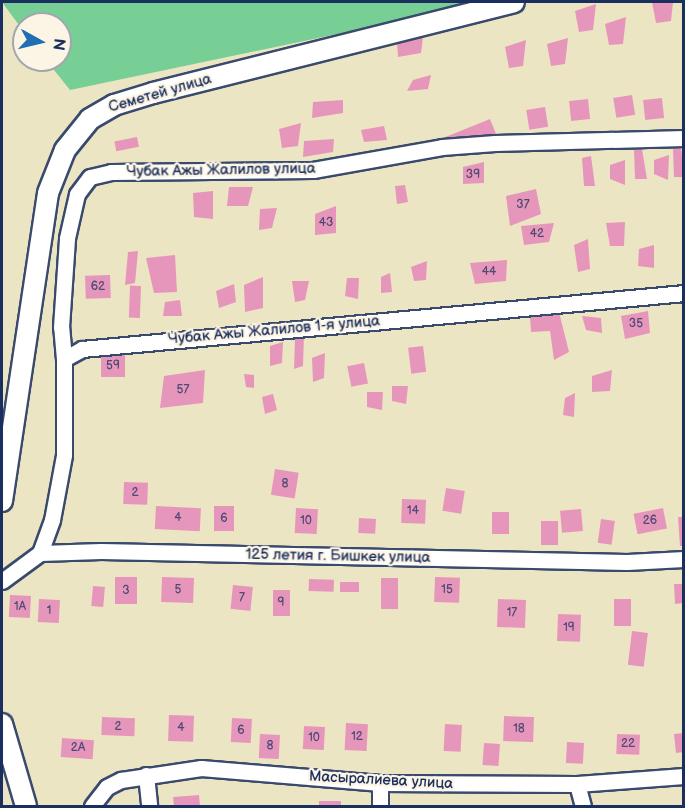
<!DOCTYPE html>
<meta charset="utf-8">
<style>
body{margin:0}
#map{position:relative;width:685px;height:808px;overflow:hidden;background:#ece5c4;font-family:"Balsamiq Sans",sans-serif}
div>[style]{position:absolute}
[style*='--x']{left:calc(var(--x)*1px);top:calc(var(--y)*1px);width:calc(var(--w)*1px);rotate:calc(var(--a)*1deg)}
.green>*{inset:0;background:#77cf95}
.building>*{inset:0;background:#e796bb;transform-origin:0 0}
.roads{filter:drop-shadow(2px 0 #3a4a6d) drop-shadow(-2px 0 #3a4a6d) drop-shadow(0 2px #3a4a6d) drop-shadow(0 -2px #3a4a6d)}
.minor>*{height:15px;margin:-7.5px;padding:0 7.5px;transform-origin:7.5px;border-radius:7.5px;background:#fff}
.tertiary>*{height:20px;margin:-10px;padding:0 10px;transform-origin:10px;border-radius:10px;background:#fff}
span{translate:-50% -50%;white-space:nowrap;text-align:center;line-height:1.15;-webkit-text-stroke:4.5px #fcf5e5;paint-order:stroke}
.number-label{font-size:12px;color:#4e4975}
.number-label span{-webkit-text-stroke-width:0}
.street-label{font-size:15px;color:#1b2f5e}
.frame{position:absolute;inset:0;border:3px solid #1b2f5e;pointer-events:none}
.north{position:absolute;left:12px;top:12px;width:60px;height:60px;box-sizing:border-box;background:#fcf5e5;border:2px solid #a2a6af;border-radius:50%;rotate:98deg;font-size:16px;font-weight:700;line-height:24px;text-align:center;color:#1b2f5e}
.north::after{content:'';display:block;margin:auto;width:21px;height:27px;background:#1f6fb2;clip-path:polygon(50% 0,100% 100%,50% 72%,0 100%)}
</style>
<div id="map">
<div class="green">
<i style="clip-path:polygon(2px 2px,490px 2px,70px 90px,46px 60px,60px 60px,60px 24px,24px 24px,24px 32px)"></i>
</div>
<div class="building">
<i style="clip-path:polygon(652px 2px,673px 2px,671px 21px,656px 23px)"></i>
<i style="clip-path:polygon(596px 4px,593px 30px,579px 32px,575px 11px)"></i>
<i style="clip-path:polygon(626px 17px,623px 44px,609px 45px,605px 24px)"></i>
<i style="clip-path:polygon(423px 37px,421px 53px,398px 57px,397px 42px)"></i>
<i style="clip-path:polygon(568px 38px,565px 64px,551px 66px,547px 44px)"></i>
<i style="clip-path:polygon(526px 40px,523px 66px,509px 68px,505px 47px)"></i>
<i style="clip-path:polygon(431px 75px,428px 89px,407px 91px,413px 80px)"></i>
<i style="left:632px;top:95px;width:20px;height:19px;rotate:81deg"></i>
<i style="left:662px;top:98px;width:20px;height:19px;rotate:84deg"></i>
<i style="left:588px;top:99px;width:20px;height:19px;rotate:84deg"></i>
<i style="clip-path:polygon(343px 100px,343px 113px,312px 118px,313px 102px)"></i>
<i style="left:545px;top:107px;width:20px;height:19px;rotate:81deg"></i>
<i style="left:490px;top:119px;width:16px;height:50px;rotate:68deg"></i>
<i style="clip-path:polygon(301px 123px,298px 146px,282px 148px,279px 129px)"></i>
<i style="clip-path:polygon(384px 126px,387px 140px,364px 142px,361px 130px)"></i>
<i style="left:137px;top:137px;width:10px;height:23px;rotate:79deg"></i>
<i style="clip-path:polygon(334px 139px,333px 152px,303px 157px,304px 141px)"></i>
<i style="clip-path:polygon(681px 147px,684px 177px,674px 177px,673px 149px)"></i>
<i style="clip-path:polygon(642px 149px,647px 179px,635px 179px,634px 150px)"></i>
<i style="clip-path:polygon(669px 155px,668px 180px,654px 174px,654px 160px)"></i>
<i style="clip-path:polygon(591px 156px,595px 186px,584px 186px,582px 158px)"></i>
<i style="clip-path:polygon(625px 160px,625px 185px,610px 179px,610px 165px)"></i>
<i style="clip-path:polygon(484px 162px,484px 183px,463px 184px,463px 167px)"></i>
<i style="clip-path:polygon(405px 185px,408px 202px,397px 204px,395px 186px)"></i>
<i style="clip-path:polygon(229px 187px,253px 187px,248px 206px,227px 206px)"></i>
<i style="clip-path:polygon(536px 189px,541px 214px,510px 226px,506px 196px)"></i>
<i style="clip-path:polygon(213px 191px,213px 219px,194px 217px,193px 193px)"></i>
<i style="clip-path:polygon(336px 206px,336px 233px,315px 235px,315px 214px)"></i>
<i style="clip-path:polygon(277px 208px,272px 228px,259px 230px,260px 209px)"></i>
<i style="clip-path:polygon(625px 222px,624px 246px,610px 246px,606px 223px)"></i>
<i style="clip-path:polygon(554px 223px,549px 242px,524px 245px,521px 226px)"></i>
<i style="clip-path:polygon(588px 239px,590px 269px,578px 272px,574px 245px)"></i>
<i style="clip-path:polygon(654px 245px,654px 268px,638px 266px,639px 249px)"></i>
<i style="clip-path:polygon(138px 251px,135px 283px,125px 285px,128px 252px)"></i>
<i style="clip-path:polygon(175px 255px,177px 292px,154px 293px,146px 258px)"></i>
<i style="clip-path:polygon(507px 260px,506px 281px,475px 284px,470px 263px)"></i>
<i style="clip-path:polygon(427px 261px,426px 280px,414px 281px,411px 267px)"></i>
<i style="clip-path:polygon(390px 273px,392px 292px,381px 293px,381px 277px)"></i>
<i style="left:110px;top:275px;width:23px;height:25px;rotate:88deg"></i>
<i style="clip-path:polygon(263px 277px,263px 308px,245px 312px,244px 285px)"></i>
<i style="clip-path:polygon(347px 278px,359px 278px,358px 299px,345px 296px)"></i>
<i style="clip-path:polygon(292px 281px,309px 281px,305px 300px,295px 302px)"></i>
<i style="clip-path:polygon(234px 284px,236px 302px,219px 308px,216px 291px)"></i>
<i style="left:141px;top:286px;width:32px;height:11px;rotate:92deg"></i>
<i style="clip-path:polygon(180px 300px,182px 316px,163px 316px,165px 302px)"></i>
<i style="clip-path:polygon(648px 311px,650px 333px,625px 339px,621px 316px)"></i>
<i style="clip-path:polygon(559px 312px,569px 352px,554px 360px,550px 331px,531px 332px,530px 316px)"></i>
<i style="clip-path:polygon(582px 316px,601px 318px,602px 333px,586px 330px)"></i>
<i style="clip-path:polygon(304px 335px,303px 366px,294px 369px,295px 337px)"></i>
<i style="clip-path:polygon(283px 342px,282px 363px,270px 366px,270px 346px)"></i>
<i style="left:423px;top:346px;width:26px;height:15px;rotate:83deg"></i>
<i style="clip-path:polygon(325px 353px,324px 378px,313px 382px,312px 358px)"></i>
<i style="left:101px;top:355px;width:24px;height:22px"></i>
<i style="left:364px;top:363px;width:21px;height:17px;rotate:79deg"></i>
<i style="clip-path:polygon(205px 370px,203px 403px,160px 408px,164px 376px)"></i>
<i style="clip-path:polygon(612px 370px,610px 391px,592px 392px,592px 376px)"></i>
<i style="clip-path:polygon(244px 374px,254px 375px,254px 388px,246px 387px)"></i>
<i style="clip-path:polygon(392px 386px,408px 386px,406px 404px,392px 401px)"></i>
<i style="clip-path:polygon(367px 392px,383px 392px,382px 410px,367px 407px)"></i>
<i style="clip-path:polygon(575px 393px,574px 417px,563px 415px,565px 398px)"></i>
<i style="clip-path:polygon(273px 394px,277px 410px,265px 414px,262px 397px)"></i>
<i style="left:275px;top:469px;width:24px;height:26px;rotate:9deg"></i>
<i style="left:124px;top:482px;width:24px;height:22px;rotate:2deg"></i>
<i style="left:446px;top:488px;width:19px;height:23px;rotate:9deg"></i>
<i style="left:402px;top:499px;width:24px;height:24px;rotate:2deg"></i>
<i style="left:156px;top:506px;width:45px;height:23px;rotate:3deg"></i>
<i style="left:214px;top:506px;width:20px;height:25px"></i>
<i style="left:296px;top:508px;width:22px;height:25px;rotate:3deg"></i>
<i style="left:663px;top:508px;width:21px;height:30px;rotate:79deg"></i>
<i style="left:581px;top:509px;width:22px;height:21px;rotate:85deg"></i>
<i style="left:492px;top:512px;width:17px;height:22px"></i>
<i style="clip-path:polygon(678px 517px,684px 517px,684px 546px,680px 546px)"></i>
<i style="left:359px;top:518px;width:17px;height:15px;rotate:3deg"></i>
<i style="left:601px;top:519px;width:14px;height:24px;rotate:8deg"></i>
<i style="left:541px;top:521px;width:17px;height:24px"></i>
<i style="left:115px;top:577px;width:22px;height:27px"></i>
<i style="left:162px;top:577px;width:32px;height:25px;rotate:2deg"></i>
<i style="left:435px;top:577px;width:25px;height:25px;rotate:2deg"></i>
<i style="left:381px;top:578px;width:17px;height:31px"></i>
<i style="left:309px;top:579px;width:25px;height:12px;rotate:2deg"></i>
<i style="left:340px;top:582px;width:19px;height:10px"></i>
<i style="clip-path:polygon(674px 584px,684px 584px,684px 603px,675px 604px)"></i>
<i style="left:233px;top:585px;width:20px;height:24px;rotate:6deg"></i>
<i style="left:93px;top:586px;width:12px;height:20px;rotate:5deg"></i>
<i style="left:273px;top:590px;width:17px;height:26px"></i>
<i style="left:10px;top:595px;width:21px;height:22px;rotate:3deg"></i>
<i style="left:39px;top:599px;width:21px;height:23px;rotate:3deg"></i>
<i style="left:498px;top:599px;width:28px;height:28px;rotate:2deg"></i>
<i style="left:614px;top:599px;width:17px;height:27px"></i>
<i style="left:558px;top:614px;width:23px;height:27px;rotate:2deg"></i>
<i style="left:632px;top:631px;width:16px;height:34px;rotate:7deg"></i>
<i style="left:169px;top:715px;width:25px;height:26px;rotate:2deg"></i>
<i style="left:504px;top:716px;width:30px;height:25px;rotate:2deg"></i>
<i style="left:102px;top:717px;width:33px;height:18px;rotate:2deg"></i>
<i style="left:232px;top:718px;width:20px;height:24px;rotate:3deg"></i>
<i style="left:346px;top:723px;width:22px;height:27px;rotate:3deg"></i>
<i style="left:445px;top:724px;width:17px;height:27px;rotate:3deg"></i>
<i style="left:304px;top:726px;width:21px;height:23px;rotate:3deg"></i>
<i style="clip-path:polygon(684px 733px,684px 752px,676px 753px,674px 734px)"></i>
<i style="left:260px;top:734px;width:20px;height:24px;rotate:3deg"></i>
<i style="left:617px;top:734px;width:23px;height:20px;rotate:2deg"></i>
<i style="left:62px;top:738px;width:32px;height:19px;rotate:4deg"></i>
<i style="left:567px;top:742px;width:17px;height:21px;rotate:3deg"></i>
<i style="left:484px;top:743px;width:16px;height:22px;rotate:4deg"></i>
<i style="clip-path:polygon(199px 795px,200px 806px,174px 806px,173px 797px)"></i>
<i style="left:319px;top:801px;width:22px;height:5px"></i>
</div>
<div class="roads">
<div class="minor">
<i style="--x:64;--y:359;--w:32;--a:-95"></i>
<i style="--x:61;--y:327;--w:89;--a:-86.1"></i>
<i style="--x:67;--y:238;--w:45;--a:-77.2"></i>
<i style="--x:77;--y:194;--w:21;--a:-53"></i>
<i style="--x:90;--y:177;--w:22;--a:-13"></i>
<i style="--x:111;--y:172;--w:202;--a:-0.6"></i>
<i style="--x:313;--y:170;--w:131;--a:-10.1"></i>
<i style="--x:442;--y:147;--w:53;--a:-4.3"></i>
<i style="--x:495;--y:143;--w:189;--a:-1.5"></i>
<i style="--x:40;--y:553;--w:35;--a:-70"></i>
<i style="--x:52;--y:520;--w:66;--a:-79.5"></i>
<i style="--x:64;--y:455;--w:96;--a:-90"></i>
<i style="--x:64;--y:359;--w:21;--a:-29"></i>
<i style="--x:82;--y:349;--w:605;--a:-5.31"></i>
<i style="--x:2;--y:581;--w:47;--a:-36.4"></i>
<i style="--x:40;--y:553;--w:61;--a:-1.9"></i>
<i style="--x:101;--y:551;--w:526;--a:1.2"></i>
<i style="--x:627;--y:562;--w:57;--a:-3"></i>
<i style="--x:146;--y:775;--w:31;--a:84"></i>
<i style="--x:577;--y:784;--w:23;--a:75"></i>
<i style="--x:92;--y:806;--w:24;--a:-52"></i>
<i style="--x:107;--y:787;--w:16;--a:-27"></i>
<i style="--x:121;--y:780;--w:81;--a:-8.5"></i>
<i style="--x:201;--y:768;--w:180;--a:4.8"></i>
<i style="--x:380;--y:783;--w:197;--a:0.3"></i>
<i style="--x:577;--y:784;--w:107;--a:-4.3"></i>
<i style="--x:380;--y:806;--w:23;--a:-90"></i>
</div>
<div class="tertiary">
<i style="--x:2;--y:501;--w:311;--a:-81.5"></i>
<i style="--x:48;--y:193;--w:46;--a:-68.4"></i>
<i style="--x:65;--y:150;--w:40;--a:-51"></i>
<i style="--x:90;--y:119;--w:28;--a:-30"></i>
<i style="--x:114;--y:105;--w:41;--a:-17.1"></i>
<i style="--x:153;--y:93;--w:372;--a:-14.1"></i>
<i style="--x:2;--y:724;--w:85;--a:73.7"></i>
</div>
</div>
<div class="number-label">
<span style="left:473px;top:175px">39</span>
<span style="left:523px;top:205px">37</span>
<span style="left:326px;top:223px">43</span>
<span style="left:537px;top:234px">42</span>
<span style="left:489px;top:272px">44</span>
<span style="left:98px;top:287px">62</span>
<span style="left:636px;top:324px">35</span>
<span style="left:113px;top:366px">59</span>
<span style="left:183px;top:390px">57</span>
<span style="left:285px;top:484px">8</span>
<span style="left:135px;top:493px">2</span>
<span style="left:413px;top:511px">14</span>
<span style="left:178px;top:518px">4</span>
<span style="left:224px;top:519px">6</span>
<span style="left:306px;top:521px">10</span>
<span style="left:650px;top:521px">26</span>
<span style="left:178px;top:590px">5</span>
<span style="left:447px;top:590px">15</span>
<span style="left:126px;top:591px">3</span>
<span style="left:242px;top:598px">7</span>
<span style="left:281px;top:603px">9</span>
<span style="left:20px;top:607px">1А</span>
<span style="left:49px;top:611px">1</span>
<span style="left:512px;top:613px">17</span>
<span style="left:569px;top:628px">19</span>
<span style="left:118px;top:727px">2</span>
<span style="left:181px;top:728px">4</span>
<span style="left:519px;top:729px">18</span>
<span style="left:241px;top:731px">6</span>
<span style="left:357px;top:737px">12</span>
<span style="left:314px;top:738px">10</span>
<span style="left:628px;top:744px">22</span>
<span style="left:270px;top:746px">8</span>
<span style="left:78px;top:748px">2А</span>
</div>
<div class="street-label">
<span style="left:160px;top:93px;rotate:-16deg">Семетей улица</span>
<span style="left:221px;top:170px;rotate:-1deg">Чубак Ажы Жалилов улица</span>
<span style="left:274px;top:330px;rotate:-5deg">Чубак Ажы Жалилов 1-я улица</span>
<span style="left:338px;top:556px;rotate:1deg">125 летия г. Бишкек улица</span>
<span style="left:381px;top:780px;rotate:3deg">Масыралиева улица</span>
</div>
<div class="frame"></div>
<div class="north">N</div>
</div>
